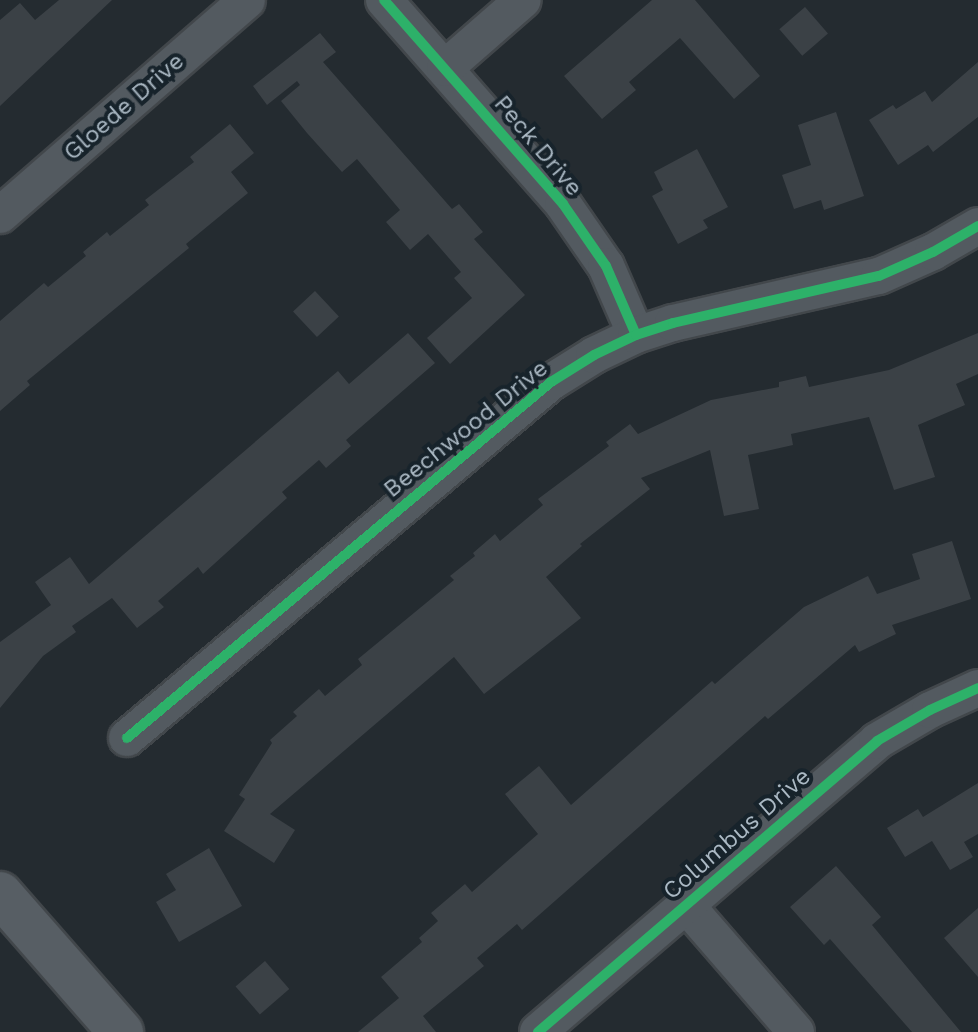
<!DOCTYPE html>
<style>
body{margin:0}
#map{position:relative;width:978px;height:1032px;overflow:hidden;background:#242b30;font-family:"Work Sans",sans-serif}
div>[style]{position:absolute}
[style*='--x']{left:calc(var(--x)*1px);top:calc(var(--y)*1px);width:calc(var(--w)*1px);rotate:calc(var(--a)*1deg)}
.building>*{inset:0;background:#3b4146;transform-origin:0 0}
.roads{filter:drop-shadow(2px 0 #42474b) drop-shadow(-2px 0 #42474b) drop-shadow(0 2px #42474b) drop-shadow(0 -2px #42474b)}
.street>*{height:36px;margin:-18px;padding:0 18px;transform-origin:18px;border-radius:18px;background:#535a60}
.secondary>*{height:44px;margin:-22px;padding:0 22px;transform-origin:22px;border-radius:22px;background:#575e64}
.cycleway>*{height:10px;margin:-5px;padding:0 5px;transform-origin:5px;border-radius:5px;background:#2db169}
span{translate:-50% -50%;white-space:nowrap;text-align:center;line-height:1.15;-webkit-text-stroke:8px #17232b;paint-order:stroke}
.street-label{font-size:24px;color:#abb9c4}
</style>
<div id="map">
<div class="building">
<i style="clip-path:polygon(59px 0,112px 0,0 106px,0 20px,20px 3px,35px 20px)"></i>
<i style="clip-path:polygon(652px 0,695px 0,760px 76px,734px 99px,680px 38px,629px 82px,636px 90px,602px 119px,564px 76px)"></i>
<i style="left:805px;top:7px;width:35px;height:34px;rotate:49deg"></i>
<i style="clip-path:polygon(320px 33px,336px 52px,323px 62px,452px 209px,459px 204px,483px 232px,474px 239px,525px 295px,450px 364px,427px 338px,472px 298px,454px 278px,461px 272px,428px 234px,410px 250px,386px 222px,400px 210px,357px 159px,342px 172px,307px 133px,281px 101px,300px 85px,297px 81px,267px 105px,253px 86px)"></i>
<i style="clip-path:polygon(978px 62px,978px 117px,933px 152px,928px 145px,898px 165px,869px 120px,893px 105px,896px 109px,925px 91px,932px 102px)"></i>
<i style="clip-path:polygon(836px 112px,864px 196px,824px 210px,821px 200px,794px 209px,782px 175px,811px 165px,798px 125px)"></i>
<i style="clip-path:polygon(230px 124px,254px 153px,231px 172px,248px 193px,186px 244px,189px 248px,27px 381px,30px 385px,0 411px,0 321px,44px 283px,48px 287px,86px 256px,83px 252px,107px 232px,110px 236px,149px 205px,145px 200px,194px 162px,190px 157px)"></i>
<i style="clip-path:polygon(697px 149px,728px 207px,703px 220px,708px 228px,678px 244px,652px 196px,663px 190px,654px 172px)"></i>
<i style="left:315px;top:291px;width:35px;height:30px;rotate:47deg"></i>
<i style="clip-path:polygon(408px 333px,435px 363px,346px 440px,351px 446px,326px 468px,319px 460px,282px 492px,287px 498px,203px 574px,198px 567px,158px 601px,164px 607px,137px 628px,112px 598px,72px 626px,76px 632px,43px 656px,0 708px,0 642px,51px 605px,35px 582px,70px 557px,89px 584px,338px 371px,349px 384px)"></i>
<i style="clip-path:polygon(978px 333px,978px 374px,956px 384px,965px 405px,918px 425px,935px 477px,894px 490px,869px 417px,791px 434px,793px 445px,748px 455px,759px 509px,724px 516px,710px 450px,641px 478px,650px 489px,580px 544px,582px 546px,546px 577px,581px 618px,484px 694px,454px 657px,270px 814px,295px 830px,274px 863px,224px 831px,245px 799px,239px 795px,272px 743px,270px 740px,297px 716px,293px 712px,319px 689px,325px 696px,362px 665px,358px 659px,454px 580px,450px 576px,475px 556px,473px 553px,495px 534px,500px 541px,543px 505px,538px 499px,609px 446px,606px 442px,630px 424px,638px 434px,711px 400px,779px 387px,779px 382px,806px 376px,809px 387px,889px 370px)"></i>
<i style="clip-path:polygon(952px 541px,971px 599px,892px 625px,896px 634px,859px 652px,855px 645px,768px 719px,765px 716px,522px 930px,517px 924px,477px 958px,484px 966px,423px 1016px,436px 1032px,358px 1032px,399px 998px,381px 977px,422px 942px,419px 938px,438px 921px,431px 913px,465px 884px,472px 892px,538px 834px,505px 794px,539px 766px,571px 805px,712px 681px,715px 684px,804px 607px,868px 576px,877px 594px,920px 579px,912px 554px)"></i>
<i style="clip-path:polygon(978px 783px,978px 834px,964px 842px,973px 857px,950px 870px,932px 841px,905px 857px,887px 828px,918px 809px,923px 817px)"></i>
<i style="clip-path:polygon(209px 848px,242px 906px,179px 942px,156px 902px,176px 890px,166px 874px)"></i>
<i style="clip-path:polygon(836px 866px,881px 917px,872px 925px,961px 1032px,912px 1032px,830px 939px,824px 945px,790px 907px)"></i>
<i style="clip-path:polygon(978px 908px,978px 977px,944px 938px)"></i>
<i style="left:265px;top:961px;width:37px;height:39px;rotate:49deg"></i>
</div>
<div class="roads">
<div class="street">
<i style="--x:384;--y:0;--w:271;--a:48.7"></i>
<i style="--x:563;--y:204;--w:75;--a:55.3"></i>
<i style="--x:606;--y:266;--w:75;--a:66.5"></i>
<i style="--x:445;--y:68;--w:103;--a:-41.1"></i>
<i style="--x:0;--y:215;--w:327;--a:-41"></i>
<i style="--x:127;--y:738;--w:554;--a:-40.02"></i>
<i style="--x:551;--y:382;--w:51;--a:-32.1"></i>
<i style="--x:594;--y:355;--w:47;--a:-25.5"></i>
<i style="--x:636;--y:335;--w:39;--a:-18"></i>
<i style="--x:673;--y:323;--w:211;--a:-12.9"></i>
<i style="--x:879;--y:276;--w:59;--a:-24"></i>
<i style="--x:933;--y:252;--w:52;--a:-30"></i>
<i style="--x:686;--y:905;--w:168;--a:49.1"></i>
<i style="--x:538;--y:1032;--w:447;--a:-40.6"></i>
<i style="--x:877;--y:741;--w:61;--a:-30.3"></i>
<i style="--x:930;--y:710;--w:53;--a:-24.6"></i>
</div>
<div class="secondary">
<i style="--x:0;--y:894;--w:184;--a:48.8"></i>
</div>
</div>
<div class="cycleway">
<i style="--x:384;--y:0;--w:271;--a:48.7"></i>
<i style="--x:563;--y:204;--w:75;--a:55.3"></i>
<i style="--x:606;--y:266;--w:75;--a:66.5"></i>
<i style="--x:127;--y:738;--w:554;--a:-40.02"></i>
<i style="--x:551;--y:382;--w:51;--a:-32.1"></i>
<i style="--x:594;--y:355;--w:47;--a:-25.5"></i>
<i style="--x:636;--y:335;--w:39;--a:-18"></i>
<i style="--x:673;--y:323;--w:211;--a:-12.9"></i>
<i style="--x:879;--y:276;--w:59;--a:-24"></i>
<i style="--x:933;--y:252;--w:52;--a:-30"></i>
<i style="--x:538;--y:1032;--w:447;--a:-40.6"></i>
<i style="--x:877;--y:741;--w:61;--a:-30.3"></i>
<i style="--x:930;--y:710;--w:53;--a:-24.6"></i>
</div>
<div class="street-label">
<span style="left:124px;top:107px;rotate:-41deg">Gloede Drive</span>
<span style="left:538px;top:146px;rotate:50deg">Peck Drive</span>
<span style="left:466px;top:429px;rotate:-39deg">Beechwood Drive</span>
<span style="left:737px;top:834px;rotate:-41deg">Columbus Drive</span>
</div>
</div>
